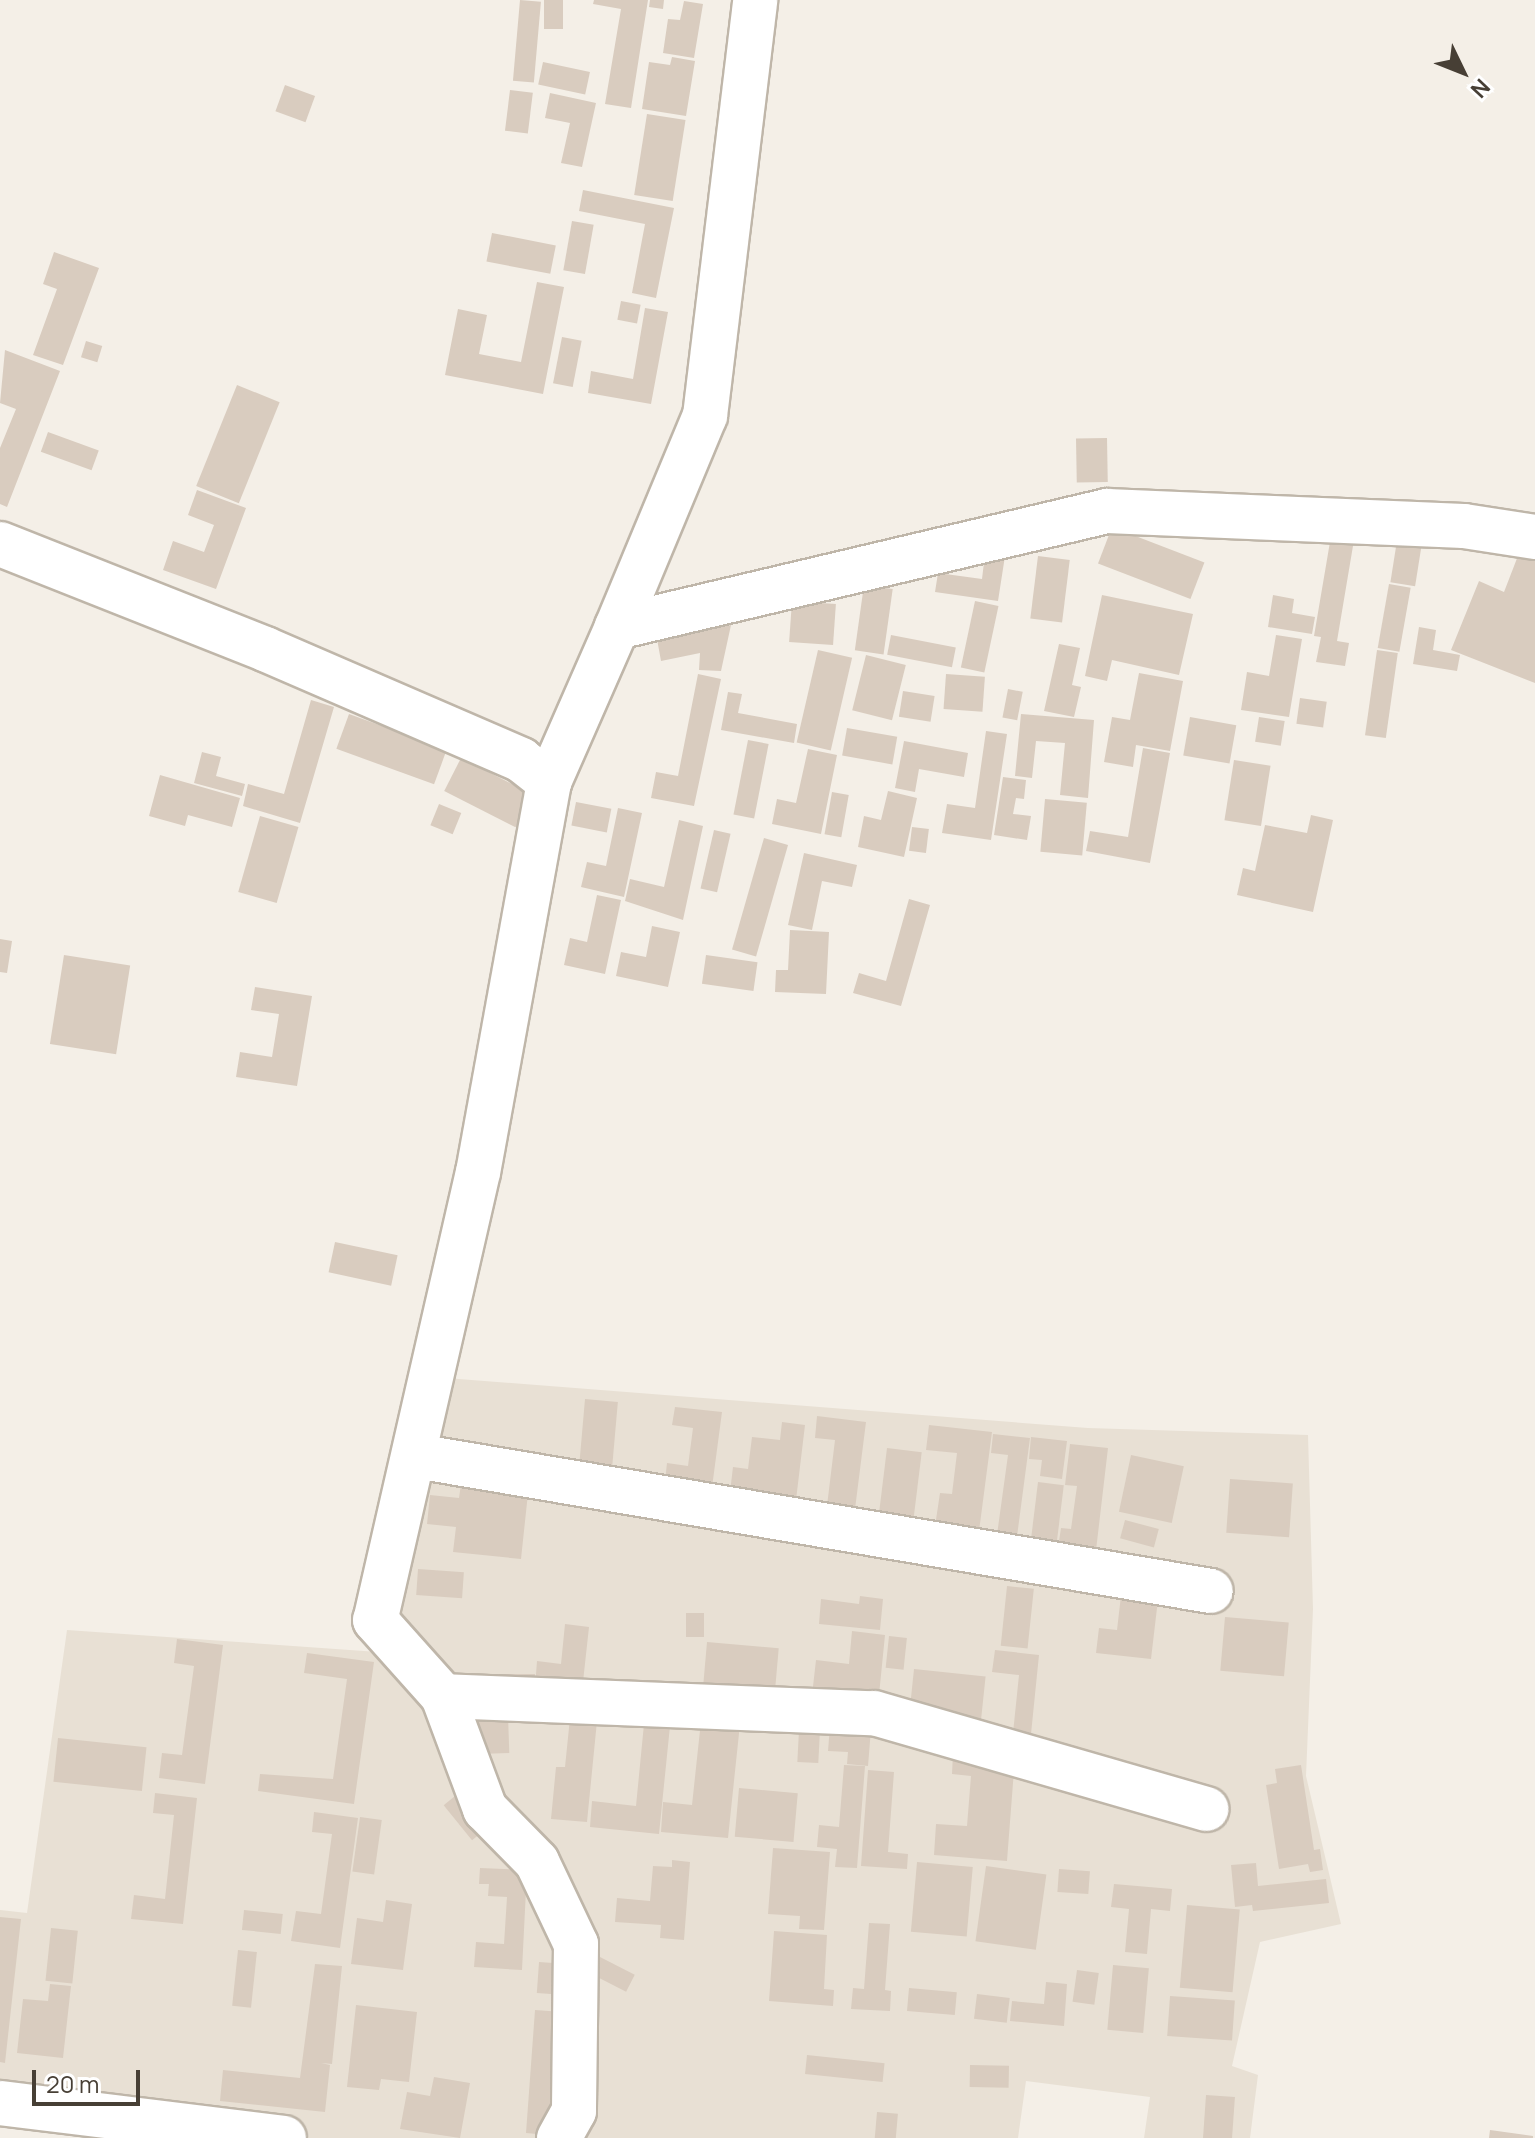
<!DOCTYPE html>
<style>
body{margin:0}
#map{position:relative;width:1535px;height:2138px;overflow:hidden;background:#f4efe7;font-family:Manrope,sans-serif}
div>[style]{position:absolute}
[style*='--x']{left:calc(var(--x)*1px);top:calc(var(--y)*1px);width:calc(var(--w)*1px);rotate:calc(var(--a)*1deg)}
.residential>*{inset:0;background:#e8e0d4}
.building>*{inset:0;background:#d9ccbf;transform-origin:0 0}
.roads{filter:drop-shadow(2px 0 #bfb6a9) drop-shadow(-2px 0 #bfb6a9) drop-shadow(0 2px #bfb6a9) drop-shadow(0 -2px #bfb6a9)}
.minor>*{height:44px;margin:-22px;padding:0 22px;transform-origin:22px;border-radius:22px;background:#fff}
span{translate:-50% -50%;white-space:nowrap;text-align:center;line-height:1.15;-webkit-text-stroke:7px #fff;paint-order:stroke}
.north{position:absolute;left:1423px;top:32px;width:80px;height:80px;-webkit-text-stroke:6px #fff;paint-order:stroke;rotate:133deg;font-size:22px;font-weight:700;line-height:32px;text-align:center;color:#473f35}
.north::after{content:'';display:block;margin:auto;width:28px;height:36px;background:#473f35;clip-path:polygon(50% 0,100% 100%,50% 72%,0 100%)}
.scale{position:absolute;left:32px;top:2070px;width:108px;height:36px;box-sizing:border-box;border:4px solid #473f35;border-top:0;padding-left:10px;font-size:24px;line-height:28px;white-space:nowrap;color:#473f35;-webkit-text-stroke:6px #fff;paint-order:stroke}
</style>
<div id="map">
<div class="residential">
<i style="clip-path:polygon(433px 1377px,1088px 1428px,1308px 1435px,1313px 1609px,1306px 1776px,1341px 1924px,1260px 1942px,1232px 2066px,1258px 2075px,1250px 2138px,1144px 2138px,1150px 2097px,1026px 2081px,1018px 2138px,254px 2138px,255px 2128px,108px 2093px,0 2084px,0 1910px,27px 1913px,67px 1630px,378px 1652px)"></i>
</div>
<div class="building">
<i style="left:520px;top:0;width:21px;height:81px;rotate:5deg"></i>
<i style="left:544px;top:0;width:19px;height:29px"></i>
<i style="clip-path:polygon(594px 0,648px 0,631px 108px,605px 104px,621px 9px,593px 4px)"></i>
<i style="clip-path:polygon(650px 0,664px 0,663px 9px,649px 7px)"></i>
<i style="clip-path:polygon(684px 1px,703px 4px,694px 58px,663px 53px,668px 19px,680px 20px)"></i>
<i style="clip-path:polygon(672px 57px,695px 61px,686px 116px,642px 109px,649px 62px,670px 65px)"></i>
<i style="left:543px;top:62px;width:48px;height:23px;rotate:12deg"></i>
<i style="left:285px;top:85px;width:32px;height:28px;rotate:20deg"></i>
<i style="left:510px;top:90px;width:23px;height:41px;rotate:7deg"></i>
<i style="clip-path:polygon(550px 93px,596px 103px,582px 167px,561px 163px,570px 123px,545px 118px)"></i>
<i style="left:647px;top:114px;width:39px;height:82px;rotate:9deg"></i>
<i style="clip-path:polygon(583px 190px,674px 208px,656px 298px,632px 293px,645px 224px,579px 211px)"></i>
<i style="left:572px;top:221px;width:22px;height:50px;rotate:10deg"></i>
<i style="left:492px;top:233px;width:65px;height:29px;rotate:11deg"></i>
<i style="clip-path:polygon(54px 252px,99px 268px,63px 365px,33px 355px,57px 289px,43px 284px)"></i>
<i style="clip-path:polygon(537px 282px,564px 287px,543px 394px,445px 375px,458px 309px,487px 315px,479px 354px,521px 362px)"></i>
<i style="left:621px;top:301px;width:20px;height:19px;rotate:11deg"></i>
<i style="clip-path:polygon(645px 308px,668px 312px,651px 404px,588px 393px,591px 371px,633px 379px)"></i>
<i style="left:562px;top:337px;width:20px;height:47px;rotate:11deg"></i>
<i style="left:86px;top:341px;width:17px;height:17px;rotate:17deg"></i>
<i style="clip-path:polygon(5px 350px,60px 371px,7px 507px,0 504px,0 448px,16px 409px,0 403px)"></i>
<i style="left:237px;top:385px;width:46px;height:109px;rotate:22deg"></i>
<i style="left:48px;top:432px;width:54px;height:21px;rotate:20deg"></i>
<i style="left:1107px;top:438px;width:44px;height:31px;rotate:89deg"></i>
<i style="clip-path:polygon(197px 490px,246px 508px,216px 589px,163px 570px,173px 541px,204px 552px,214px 525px,188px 515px)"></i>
<i style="left:1112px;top:527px;width:99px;height:39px;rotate:21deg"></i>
<i style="left:1399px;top:528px;width:25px;height:55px;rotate:9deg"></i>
<i style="clip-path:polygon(1331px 536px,1354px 540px,1337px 641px,1349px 643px,1345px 666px,1316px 662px,1321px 637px,1314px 636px)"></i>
<i style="clip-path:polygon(1521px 548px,1535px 554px,1535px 683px,1451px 650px,1479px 581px,1504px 592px)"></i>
<i style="clip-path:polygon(985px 554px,1005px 556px,998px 601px,935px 592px,938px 573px,982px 579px)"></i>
<i style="left:1038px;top:556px;width:32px;height:63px;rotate:7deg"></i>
<i style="left:1389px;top:584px;width:22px;height:65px;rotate:10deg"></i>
<i style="left:864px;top:585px;width:29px;height:66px;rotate:8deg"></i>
<i style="clip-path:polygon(1102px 595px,1193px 614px,1179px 675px,1112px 660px,1107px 681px,1085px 676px)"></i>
<i style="clip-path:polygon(1273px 595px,1294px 599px,1292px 613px,1315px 617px,1312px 634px,1268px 627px)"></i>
<i style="left:792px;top:601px;width:44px;height:41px;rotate:4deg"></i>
<i style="left:975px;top:601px;width:24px;height:68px;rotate:12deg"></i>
<i style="clip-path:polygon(731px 625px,721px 671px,699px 670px,700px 653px,661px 661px,657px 639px)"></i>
<i style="clip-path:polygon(1419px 627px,1436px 630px,1433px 650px,1460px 655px,1457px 671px,1413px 664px)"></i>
<i style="left:891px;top:635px;width:66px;height:20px;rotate:11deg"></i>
<i style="clip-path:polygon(1276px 635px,1302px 639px,1289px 717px,1241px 710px,1247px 672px,1269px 676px)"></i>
<i style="clip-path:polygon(1059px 644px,1080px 648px,1072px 685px,1081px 687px,1074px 717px,1044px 711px)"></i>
<i style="left:818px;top:650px;width:35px;height:95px;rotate:13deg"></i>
<i style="left:1377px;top:650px;width:21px;height:86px;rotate:8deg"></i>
<i style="left:866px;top:655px;width:41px;height:57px;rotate:14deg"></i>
<i style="clip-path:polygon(1139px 673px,1183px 681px,1170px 751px,1136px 745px,1133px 767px,1104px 762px,1112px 717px,1130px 720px)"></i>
<i style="clip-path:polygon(698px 674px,721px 679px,694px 806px,651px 798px,656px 772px,678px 776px)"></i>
<i style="left:946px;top:674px;width:39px;height:35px;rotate:4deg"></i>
<i style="left:1008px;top:689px;width:15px;height:29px;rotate:11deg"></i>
<i style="left:903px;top:691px;width:32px;height:26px;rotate:9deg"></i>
<i style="clip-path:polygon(728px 692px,742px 694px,738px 713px,797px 724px,794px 743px,721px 730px)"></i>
<i style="left:1300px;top:698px;width:27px;height:26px;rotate:8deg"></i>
<i style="clip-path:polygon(311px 700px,334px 707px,300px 823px,243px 806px,248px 784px,284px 794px)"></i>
<i style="left:349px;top:714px;width:104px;height:37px;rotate:20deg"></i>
<i style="clip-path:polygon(1021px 714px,1094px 720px,1088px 798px,1060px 795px,1065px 743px,1036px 741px,1032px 778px,1015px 776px)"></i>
<i style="left:1190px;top:717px;width:47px;height:39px;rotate:10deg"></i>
<i style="left:1259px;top:717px;width:26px;height:25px;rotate:9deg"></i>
<i style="left:847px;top:728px;width:51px;height:28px;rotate:10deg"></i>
<i style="clip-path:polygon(986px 731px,1007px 734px,991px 840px,942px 833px,947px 804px,975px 808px)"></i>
<i style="left:748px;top:740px;width:21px;height:76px;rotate:11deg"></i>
<i style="clip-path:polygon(904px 741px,968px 753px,964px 777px,919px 769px,915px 792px,895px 788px)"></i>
<i style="clip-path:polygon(1143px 748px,1170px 753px,1150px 863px,1086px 851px,1090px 831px,1128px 837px)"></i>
<i style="clip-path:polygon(808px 749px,837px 755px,821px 834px,772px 824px,777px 799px,796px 803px)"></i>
<i style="clip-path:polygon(202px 752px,221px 757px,216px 776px,245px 784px,242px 796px,194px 783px)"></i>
<i style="left:461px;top:758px;width:80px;height:37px;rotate:27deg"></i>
<i style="left:1234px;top:760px;width:37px;height:61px;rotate:9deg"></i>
<i style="clip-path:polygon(160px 775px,240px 798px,232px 827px,188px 815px,185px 826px,149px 816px)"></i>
<i style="clip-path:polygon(1003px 777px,1026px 780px,1024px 799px,1016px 798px,1013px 814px,1031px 816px,1027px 840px,994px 835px)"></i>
<i style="clip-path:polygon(888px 791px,917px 798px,904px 857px,858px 847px,864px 816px,881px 820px)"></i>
<i style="left:832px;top:792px;width:17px;height:43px;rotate:10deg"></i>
<i style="left:1045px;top:799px;width:42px;height:53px;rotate:5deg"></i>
<i style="left:576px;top:802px;width:36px;height:24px;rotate:11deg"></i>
<i style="left:439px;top:804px;width:24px;height:23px;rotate:22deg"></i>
<i style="clip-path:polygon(618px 808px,642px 813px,624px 897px,581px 887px,587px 862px,606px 866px)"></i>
<i style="clip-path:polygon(1311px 815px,1333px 820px,1313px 912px,1237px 895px,1243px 868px,1255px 871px,1265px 825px,1307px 833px)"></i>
<i style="left:260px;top:816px;width:40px;height:79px;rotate:16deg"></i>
<i style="clip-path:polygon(679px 820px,703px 826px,683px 920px,625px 901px,630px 879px,664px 887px)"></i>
<i style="left:912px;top:827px;width:17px;height:24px;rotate:7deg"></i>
<i style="left:714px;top:830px;width:17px;height:60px;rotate:13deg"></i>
<i style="left:764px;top:838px;width:25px;height:116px;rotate:16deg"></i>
<i style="clip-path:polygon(804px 853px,857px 865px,852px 887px,822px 881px,812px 930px,788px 925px)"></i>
<i style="clip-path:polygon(597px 895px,621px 900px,605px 974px,564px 965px,570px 938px,587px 942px)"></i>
<i style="clip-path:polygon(909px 899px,930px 905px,901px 1006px,853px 993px,859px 973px,886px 981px)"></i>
<i style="clip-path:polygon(652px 926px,680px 932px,668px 987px,616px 976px,621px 952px,646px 957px)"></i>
<i style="clip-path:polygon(790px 930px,829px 932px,826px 994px,775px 992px,776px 970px,788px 970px)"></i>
<i style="clip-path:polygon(0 939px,12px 941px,7px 973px,0 972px)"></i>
<i style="left:64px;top:955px;width:67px;height:90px;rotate:9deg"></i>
<i style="left:706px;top:955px;width:52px;height:29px;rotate:8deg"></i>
<i style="clip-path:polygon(255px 987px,312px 996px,297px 1086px,236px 1077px,240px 1052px,272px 1057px,279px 1014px,251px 1010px)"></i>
<i style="left:335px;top:1242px;width:64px;height:31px;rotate:12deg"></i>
<i style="left:585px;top:1399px;width:33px;height:69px;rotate:5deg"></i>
<i style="clip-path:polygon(675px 1407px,722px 1412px,711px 1495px,664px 1490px,667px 1463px,688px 1466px,693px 1428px,672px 1425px)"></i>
<i style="clip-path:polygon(817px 1416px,866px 1422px,854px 1517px,826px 1514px,835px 1440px,815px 1438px)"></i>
<i style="clip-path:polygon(782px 1422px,805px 1425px,796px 1500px,730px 1492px,733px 1467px,748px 1469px,752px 1437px,780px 1440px)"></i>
<i style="clip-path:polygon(929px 1425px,992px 1432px,978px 1539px,934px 1533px,940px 1493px,952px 1494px,957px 1453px,926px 1450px)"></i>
<i style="clip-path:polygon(993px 1434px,1030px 1438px,1016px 1544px,996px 1542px,1008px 1455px,991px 1453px)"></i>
<i style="clip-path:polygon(1031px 1437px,1067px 1441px,1062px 1479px,1040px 1476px,1042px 1460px,1029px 1459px)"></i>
<i style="clip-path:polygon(1070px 1444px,1108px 1448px,1095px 1559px,1057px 1554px,1061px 1528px,1071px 1529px,1077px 1486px,1065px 1485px)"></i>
<i style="left:887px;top:1448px;width:35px;height:78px;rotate:7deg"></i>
<i style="left:1131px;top:1455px;width:54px;height:58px;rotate:12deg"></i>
<i style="clip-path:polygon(462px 1477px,529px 1484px,521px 1559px,453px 1552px,456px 1527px,427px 1524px,430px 1495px,459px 1498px)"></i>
<i style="left:1230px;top:1479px;width:63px;height:54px;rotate:4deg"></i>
<i style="left:1038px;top:1482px;width:26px;height:66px;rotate:7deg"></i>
<i style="left:1125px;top:1520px;width:35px;height:19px;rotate:15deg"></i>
<i style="left:418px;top:1569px;width:46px;height:26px;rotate:4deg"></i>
<i style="left:1007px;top:1586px;width:27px;height:60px;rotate:6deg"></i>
<i style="clip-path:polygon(1122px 1587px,1159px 1591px,1151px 1659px,1096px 1653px,1099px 1628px,1117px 1630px)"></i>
<i style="clip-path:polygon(860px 1596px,883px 1599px,880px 1630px,819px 1624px,821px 1599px,859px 1604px)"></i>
<i style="left:686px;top:1613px;width:18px;height:24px"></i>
<i style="left:1225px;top:1617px;width:64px;height:54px;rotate:5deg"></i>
<i style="clip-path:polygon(565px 1624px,589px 1627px,582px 1691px,535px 1687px,537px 1661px,561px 1664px)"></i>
<i style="clip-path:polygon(852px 1631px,885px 1635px,879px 1695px,811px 1704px,816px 1660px,849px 1664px)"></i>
<i style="left:889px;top:1636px;width:18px;height:32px;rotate:6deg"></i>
<i style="clip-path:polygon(177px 1639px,223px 1645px,205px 1784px,159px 1778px,162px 1753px,182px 1755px,194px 1666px,174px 1663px)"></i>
<i style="left:707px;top:1642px;width:72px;height:52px;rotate:5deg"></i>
<i style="clip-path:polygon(995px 1650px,1039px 1655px,1031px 1734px,1013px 1733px,1019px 1675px,992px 1672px)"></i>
<i style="clip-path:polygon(307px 1653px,374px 1662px,354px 1804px,258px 1791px,260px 1774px,333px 1779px,347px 1679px,304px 1673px)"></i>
<i style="left:914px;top:1669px;width:72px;height:47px;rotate:6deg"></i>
<i style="left:479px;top:1674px;width:56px;height:16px"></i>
<i style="left:508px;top:1715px;width:38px;height:32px;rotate:88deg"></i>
<i style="clip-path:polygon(570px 1718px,597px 1721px,587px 1822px,551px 1819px,556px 1767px,565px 1767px)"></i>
<i style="clip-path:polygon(701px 1721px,740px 1724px,728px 1838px,661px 1832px,663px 1802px,692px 1805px)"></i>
<i style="clip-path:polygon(644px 1724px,670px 1726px,659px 1834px,590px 1827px,592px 1801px,636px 1806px)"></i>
<i style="clip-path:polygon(830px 1726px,871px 1729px,868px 1766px,847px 1764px,848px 1752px,828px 1751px)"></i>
<i style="left:799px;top:1730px;width:21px;height:32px;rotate:3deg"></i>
<i style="left:58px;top:1738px;width:89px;height:44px;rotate:6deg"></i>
<i style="clip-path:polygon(953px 1753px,1015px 1757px,1007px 1861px,934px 1855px,936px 1824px,967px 1826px,971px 1776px,952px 1774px)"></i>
<i style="clip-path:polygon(844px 1765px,865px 1766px,857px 1868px,835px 1867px,837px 1849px,817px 1847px,819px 1825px,839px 1827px)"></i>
<i style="clip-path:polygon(1301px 1765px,1314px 1850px,1320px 1849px,1323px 1870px,1310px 1872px,1308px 1864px,1279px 1869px,1266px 1785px,1277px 1783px,1275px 1769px)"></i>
<i style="clip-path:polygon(868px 1770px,894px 1772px,888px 1852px,908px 1854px,907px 1869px,861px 1866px)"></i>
<i style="left:739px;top:1788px;width:59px;height:49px;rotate:5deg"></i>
<i style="left:460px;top:1792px;width:45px;height:21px;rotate:51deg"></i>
<i style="clip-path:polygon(155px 1793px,197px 1798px,183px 1924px,131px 1919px,134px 1895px,165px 1899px,174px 1815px,153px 1813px)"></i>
<i style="clip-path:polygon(314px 1812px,358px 1818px,340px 1948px,291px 1941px,296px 1911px,321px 1914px,332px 1834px,312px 1832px)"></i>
<i style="left:360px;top:1817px;width:22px;height:55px;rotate:8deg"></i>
<i style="clip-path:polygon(773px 1848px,830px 1852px,824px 1930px,799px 1929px,800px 1916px,768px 1914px)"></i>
<i style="clip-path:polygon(672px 1860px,690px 1862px,684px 1940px,660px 1938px,661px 1925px,615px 1922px,617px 1898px,650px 1901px,653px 1866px,672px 1867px)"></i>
<i style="left:917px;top:1862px;width:56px;height:70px;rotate:5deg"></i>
<i style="clip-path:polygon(1256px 1863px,1258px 1886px,1326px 1879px,1329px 1903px,1253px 1911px,1252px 1905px,1235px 1907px,1231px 1865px)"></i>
<i style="left:986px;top:1866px;width:61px;height:76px;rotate:8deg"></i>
<i style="clip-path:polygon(480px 1868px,527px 1870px,522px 1970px,474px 1967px,476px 1942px,504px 1944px,507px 1897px,488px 1896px,489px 1884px,479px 1884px)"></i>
<i style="left:1059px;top:1869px;width:31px;height:23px;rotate:4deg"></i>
<i style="clip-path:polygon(1114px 1884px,1172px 1889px,1170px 1911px,1151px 1909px,1147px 1954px,1125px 1952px,1129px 1909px,1111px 1907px)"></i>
<i style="clip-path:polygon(386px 1900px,412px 1904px,403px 1970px,351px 1964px,357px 1918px,383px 1922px)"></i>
<i style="left:1187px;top:1905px;width:53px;height:83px;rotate:5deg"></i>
<i style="left:244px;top:1910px;width:39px;height:20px;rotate:6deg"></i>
<i style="clip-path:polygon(0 1917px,21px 1919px,5px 2063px,0 2062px)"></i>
<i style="clip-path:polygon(869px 1923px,890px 1924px,885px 1990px,891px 1991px,890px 2011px,851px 2009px,853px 1988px,864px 1989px)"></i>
<i style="left:51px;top:1928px;width:27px;height:53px;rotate:6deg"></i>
<i style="clip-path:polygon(774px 1931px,827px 1935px,824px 1989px,834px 1990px,833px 2006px,769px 2001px)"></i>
<i style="left:238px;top:1950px;width:19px;height:56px;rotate:6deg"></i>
<i style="left:600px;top:1957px;width:39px;height:19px;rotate:27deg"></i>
<i style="left:539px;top:1962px;width:28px;height:31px;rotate:4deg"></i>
<i style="clip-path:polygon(315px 1964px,342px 1966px,332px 2064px,321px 2063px,330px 2065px,325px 2112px,220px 2101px,223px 2070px,300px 2078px)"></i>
<i style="left:1113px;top:1965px;width:36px;height:65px;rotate:5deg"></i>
<i style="left:1077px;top:1970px;width:22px;height:32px;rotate:8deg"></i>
<i style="clip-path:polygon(1046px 1982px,1067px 1984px,1064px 2026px,1010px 2021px,1012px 2001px,1044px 2004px)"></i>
<i style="clip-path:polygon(50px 1984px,71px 1986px,63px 2058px,17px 2053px,23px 1999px,48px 2001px)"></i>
<i style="left:909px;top:1988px;width:48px;height:23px;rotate:5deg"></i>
<i style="left:977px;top:1994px;width:33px;height:25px;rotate:7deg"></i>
<i style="left:1170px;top:1996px;width:65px;height:40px;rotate:4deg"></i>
<i style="clip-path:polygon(356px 2005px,417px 2012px,409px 2082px,381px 2079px,379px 2090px,347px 2087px)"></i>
<i style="clip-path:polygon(535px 2010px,563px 2012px,555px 2121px,548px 2135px,526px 2133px)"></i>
<i style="left:807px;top:2055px;width:78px;height:19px;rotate:6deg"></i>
<i style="left:970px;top:2065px;width:39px;height:22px;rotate:1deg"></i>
<i style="clip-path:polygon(434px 2077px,470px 2083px,460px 2138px,400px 2129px,407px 2092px,430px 2096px)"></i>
<i style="left:1206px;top:2095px;width:29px;height:43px;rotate:4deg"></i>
<i style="left:877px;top:2112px;width:21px;height:26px;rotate:5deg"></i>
<i style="clip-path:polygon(1490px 2130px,1533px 2136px,1533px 2138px,1489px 2138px)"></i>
</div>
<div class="roads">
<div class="minor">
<i style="--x:0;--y:544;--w:285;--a:21.6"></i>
<i style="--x:265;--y:649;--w:279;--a:23.4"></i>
<i style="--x:521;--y:760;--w:36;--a:38"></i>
<i style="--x:549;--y:782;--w:169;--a:-66.3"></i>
<i style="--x:617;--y:627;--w:504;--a:-13.32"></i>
<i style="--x:1107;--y:511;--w:357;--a:2.4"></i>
<i style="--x:1464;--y:526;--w:72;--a:8.8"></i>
<i style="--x:617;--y:627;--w:229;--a:-67.4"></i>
<i style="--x:705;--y:416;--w:419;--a:-83.1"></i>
<i style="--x:549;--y:782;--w:396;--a:100.3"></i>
<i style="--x:478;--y:1172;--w:460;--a:102.9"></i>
<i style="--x:375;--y:1620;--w:102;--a:48.2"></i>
<i style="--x:443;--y:1696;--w:121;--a:69.6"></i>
<i style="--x:485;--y:1809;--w:74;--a:45.5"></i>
<i style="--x:537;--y:1862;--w:91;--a:64.6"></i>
<i style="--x:576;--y:1944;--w:167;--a:90.7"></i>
<i style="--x:574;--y:2111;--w:31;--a:119"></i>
<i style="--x:416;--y:1456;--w:806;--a:9.64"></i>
<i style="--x:443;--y:1696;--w:431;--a:2.3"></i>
<i style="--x:874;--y:1713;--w:346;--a:16.1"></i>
<i style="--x:0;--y:2103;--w:286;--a:7"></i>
</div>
</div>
<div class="north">N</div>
<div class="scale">20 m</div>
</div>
